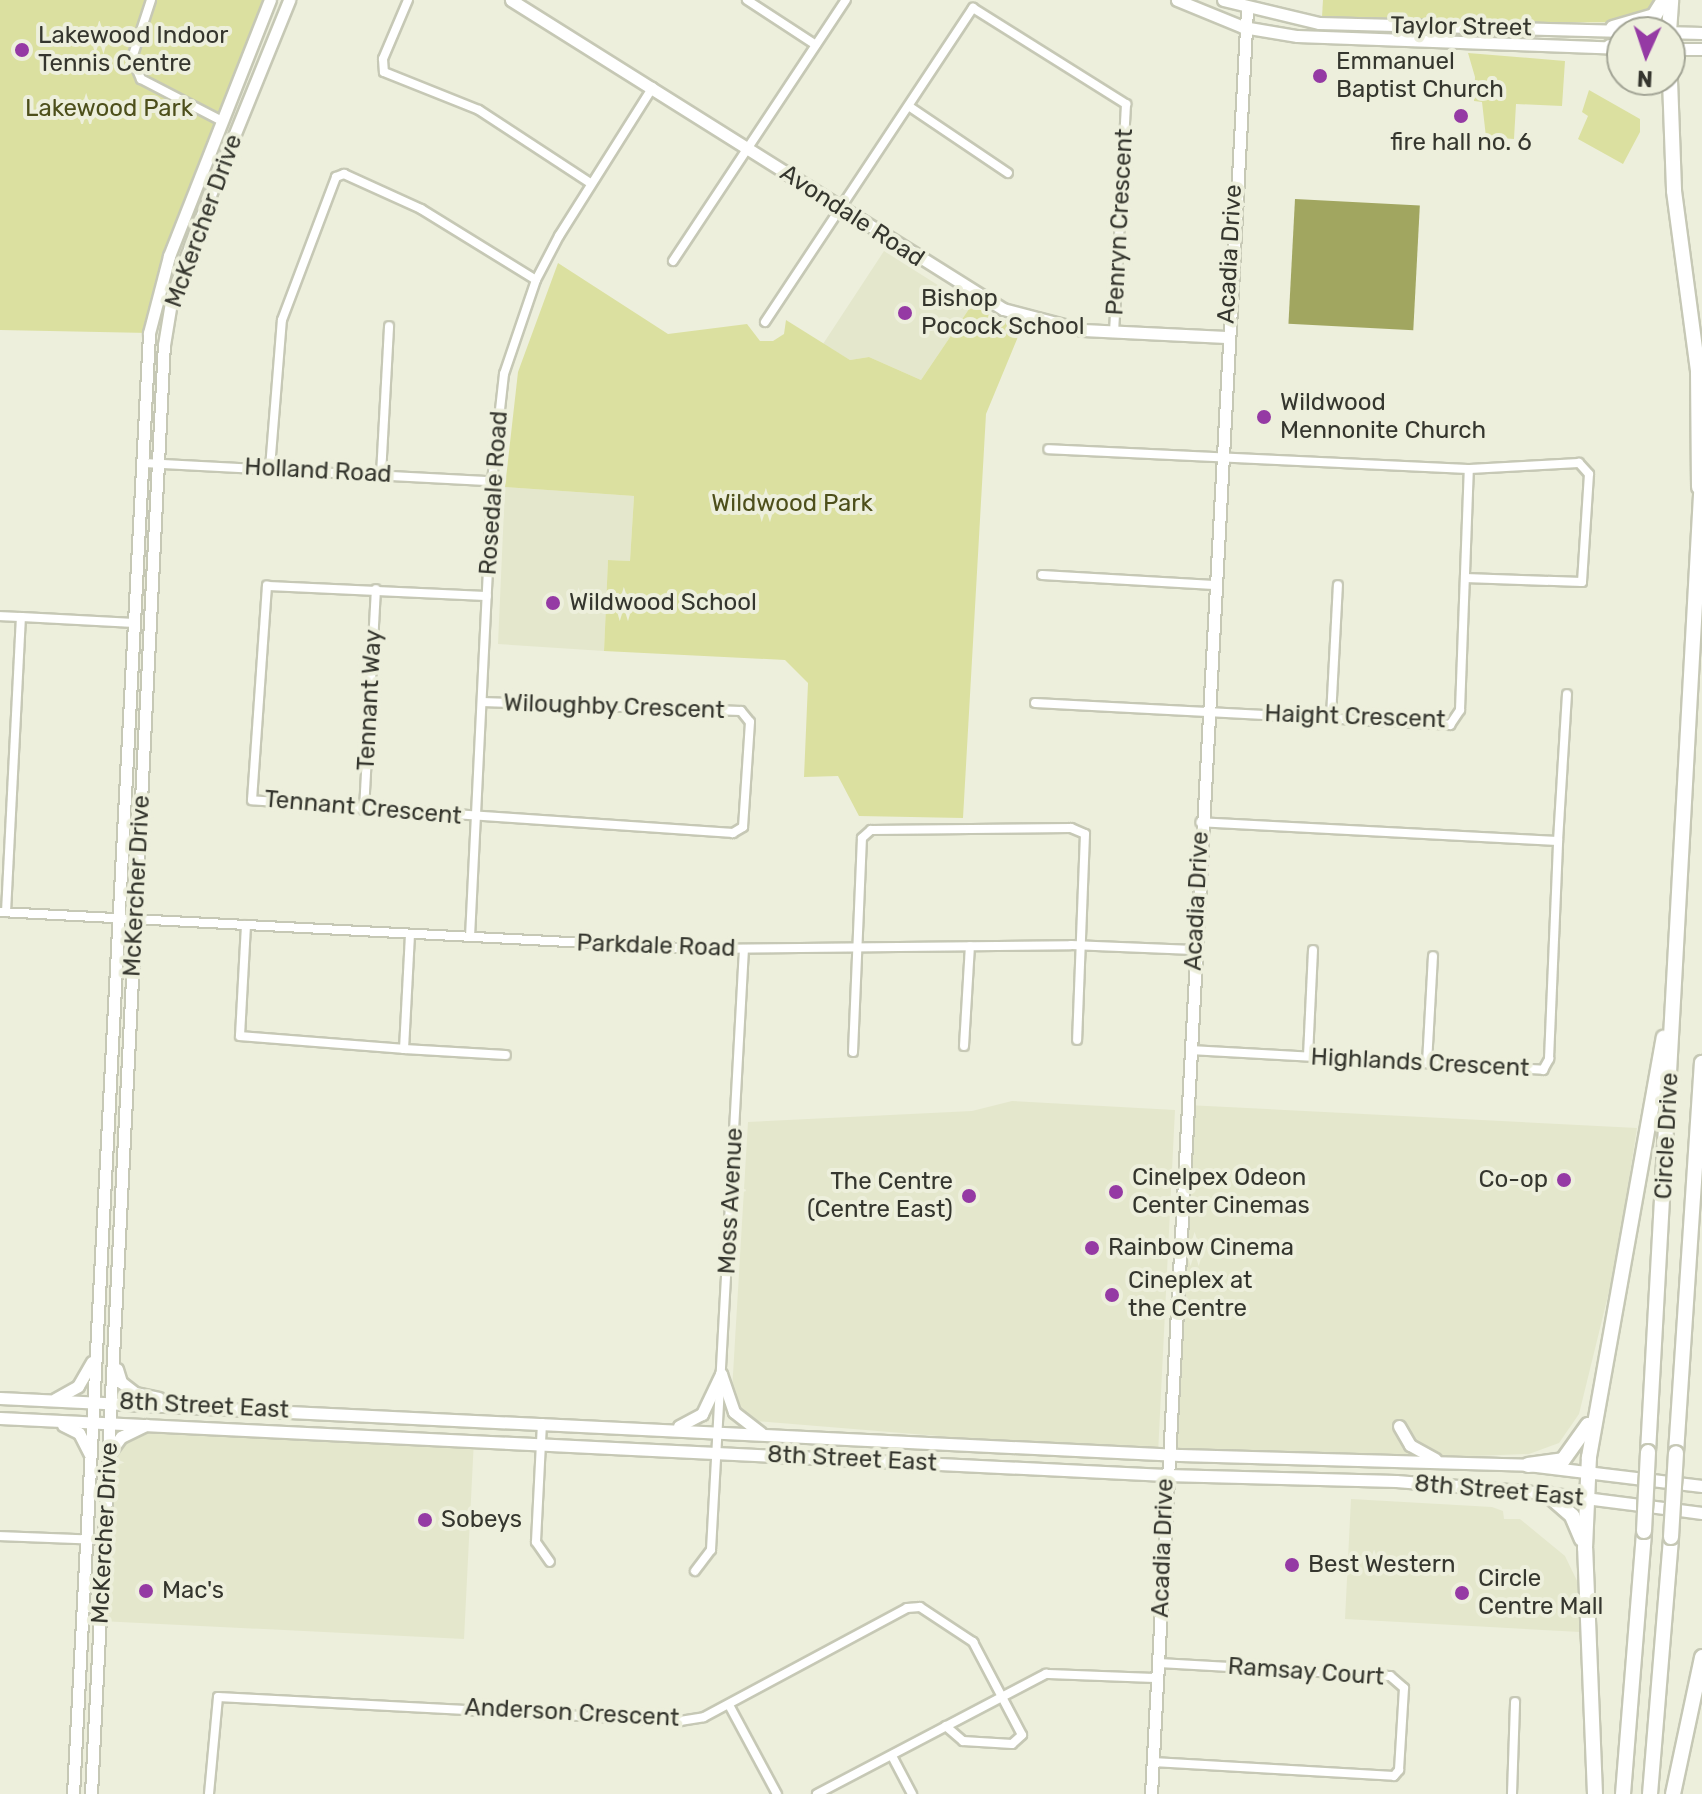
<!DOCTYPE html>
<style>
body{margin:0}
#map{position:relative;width:1702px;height:1794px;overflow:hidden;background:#edefdc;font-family:Rubik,sans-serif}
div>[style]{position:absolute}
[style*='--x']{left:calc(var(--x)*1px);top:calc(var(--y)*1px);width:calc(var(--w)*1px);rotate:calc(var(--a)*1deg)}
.built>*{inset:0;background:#e4e7cc}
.green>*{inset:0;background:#dbe0a0}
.water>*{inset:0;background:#a1a660;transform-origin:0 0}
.roads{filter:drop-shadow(2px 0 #c6c8b5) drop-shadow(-2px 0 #c6c8b5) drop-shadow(0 2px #c6c8b5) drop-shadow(0 -2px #c6c8b5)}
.street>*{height:8px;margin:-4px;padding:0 4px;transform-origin:4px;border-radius:4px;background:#fff}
.secondary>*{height:11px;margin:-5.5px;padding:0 5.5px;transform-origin:5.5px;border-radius:5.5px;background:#fff}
.highway>*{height:14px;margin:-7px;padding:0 7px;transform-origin:7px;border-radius:7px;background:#fff}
.bridges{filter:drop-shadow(2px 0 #c6c8b5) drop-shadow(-2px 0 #c6c8b5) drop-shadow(0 2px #c6c8b5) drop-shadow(0 -2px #c6c8b5)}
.highway-bridge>*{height:14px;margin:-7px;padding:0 7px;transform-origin:7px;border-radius:7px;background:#fff}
.dots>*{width:22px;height:22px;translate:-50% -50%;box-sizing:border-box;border:4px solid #edefdc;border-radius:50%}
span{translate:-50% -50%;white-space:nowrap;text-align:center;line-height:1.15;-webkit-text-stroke:8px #edefdc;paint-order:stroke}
.street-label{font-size:24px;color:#35362e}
.poi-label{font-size:24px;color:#35362e}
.left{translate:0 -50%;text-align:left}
.right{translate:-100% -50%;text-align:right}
.park-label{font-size:24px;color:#4d4f1b}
.north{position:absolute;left:1606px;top:16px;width:80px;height:80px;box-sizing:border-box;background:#edefdc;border:2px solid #a3a596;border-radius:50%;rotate:183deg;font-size:22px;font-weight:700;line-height:32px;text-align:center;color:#35362e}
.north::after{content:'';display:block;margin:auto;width:28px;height:36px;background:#953aa4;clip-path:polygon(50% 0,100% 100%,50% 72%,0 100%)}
</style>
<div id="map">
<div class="built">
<div style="clip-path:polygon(884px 251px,971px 306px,921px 380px,869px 357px,850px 360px,823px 344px)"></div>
<div style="clip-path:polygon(505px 487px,634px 496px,630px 561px,608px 560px,604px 651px,498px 644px)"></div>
<div style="clip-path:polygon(1012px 1101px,1175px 1110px,1158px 1454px,755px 1421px,742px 1414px,732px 1391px,748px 1122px,972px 1111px)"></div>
<div style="clip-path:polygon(1187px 1105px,1637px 1128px,1616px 1263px,1579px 1414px,1559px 1443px,1529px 1454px,1397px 1459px,1167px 1454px)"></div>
<div style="clip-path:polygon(152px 1422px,474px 1439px,464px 1639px,100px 1621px,110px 1453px,121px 1437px)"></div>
<div style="clip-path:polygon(1351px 1499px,1492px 1507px,1503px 1511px,1504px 1519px,1520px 1519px,1565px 1556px,1580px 1587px,1580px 1632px,1345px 1619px)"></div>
</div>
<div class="green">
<div style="clip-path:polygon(0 0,270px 0,169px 256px,149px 333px,0 330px)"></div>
<div style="clip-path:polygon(1323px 0,1653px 0,1650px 8px,1630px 22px,1477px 23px,1322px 17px)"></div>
<div style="clip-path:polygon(1468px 53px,1565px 61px,1562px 106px,1516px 104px,1514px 139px,1486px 137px,1482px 102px,1474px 101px,1475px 77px)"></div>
<div style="clip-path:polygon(1589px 90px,1640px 119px,1640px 132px,1623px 164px,1578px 139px,1588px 116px,1582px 112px)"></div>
<div style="clip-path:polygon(558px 263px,668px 334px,747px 324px,760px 341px,773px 341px,784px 334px,786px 320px,850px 360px,869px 357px,921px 380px,971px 306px,1022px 327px,986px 414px,963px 818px,859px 816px,838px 776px,804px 777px,808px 683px,785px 660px,604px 651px,608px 560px,630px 561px,634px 496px,505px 487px,518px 372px)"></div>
</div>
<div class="water">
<div style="left:1295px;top:199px;width:125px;height:125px;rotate:3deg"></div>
</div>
<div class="roads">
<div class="street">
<div style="--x:151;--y:0;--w:61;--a:108.1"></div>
<div style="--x:132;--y:58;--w:23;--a:67"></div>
<div style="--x:141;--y:79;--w:91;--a:27.4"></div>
<div style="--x:408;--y:0;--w:64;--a:113"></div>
<div style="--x:383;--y:59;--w:13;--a:86"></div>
<div style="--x:384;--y:72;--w:102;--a:21.8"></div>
<div style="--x:479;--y:110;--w:133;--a:33.3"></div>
<div style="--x:747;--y:0;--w:82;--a:33.1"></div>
<div style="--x:910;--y:107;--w:118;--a:34"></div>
<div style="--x:673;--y:261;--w:313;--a:-56.5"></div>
<div style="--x:765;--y:322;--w:377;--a:-56.5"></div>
<div style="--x:973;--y:8;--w:181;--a:32.1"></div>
<div style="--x:1126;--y:104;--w:227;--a:93"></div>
<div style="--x:143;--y:463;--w:349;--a:3"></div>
<div style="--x:270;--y:468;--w:148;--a:-85.4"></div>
<div style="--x:282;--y:320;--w:153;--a:-69.3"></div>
<div style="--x:336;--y:177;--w:9;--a:-21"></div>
<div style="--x:344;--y:174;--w:85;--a:24.4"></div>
<div style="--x:421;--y:209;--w:135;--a:31.7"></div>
<div style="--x:381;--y:475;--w:149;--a:-86.9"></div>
<div style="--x:1042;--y:575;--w:172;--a:3.3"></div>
<div style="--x:1465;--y:578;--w:117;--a:2"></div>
<div style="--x:1582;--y:582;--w:108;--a:-86.3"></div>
<div style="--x:1589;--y:474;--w:15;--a:-132"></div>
<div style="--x:1579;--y:463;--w:110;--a:176.9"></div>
<div style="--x:0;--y:616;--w:21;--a:3"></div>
<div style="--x:482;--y:702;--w:259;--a:2"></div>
<div style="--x:741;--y:711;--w:14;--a:51"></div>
<div style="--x:750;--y:722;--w:105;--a:93.8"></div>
<div style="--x:743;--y:827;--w:12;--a:149"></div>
<div style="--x:733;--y:833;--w:482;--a:-176.1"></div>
<div style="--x:252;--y:800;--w:215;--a:-86"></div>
<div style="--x:267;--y:586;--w:220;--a:2.6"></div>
<div style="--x:1035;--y:703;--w:416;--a:3"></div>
<div style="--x:1450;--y:725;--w:18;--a:-56"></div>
<div style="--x:1460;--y:710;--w:241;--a:-87.9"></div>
<div style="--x:1469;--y:469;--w:421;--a:-177.3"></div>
<div style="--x:1331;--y:717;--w:132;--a:-87"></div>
<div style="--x:364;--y:810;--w:221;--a:-86.9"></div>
<div style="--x:1558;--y:841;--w:147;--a:-86.5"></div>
<div style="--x:0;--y:912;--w:703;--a:3.02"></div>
<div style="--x:702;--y:949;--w:369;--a:-0.6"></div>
<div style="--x:1071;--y:945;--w:123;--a:2.3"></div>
<div style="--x:6;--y:912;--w:295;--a:-87.1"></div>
<div style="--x:21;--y:617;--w:114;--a:3"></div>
<div style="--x:246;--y:925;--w:111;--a:93.1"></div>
<div style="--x:240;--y:1036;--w:165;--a:4.5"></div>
<div style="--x:404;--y:1049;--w:115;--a:-87"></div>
<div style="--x:470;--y:937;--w:457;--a:-87.2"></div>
<div style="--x:492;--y:481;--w:108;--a:-83.6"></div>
<div style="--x:504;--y:374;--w:99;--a:-71.2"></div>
<div style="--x:536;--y:280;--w:50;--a:-62.4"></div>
<div style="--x:559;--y:236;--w:176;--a:-57.8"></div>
<div style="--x:964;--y:1046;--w:100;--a:-86.6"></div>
<div style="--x:404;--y:1049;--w:102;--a:3.4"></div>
<div style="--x:1190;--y:1050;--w:354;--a:3.2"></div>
<div style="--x:1543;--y:1070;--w:13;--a:-61"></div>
<div style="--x:1549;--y:1059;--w:218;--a:-87.6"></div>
<div style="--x:1558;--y:841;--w:358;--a:-177"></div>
<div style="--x:853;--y:1052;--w:214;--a:-87.6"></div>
<div style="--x:862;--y:838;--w:12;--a:-42"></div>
<div style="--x:871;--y:830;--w:200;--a:-0.6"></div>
<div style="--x:1071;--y:828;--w:15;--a:23"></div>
<div style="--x:1085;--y:834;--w:206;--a:92.2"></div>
<div style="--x:1308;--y:1056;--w:106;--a:-87.3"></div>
<div style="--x:1427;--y:1063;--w:107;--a:-86.8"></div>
<div style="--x:542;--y:1423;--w:119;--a:92.9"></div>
<div style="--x:536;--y:1542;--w:24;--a:55"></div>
<div style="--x:0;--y:1536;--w:104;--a:2.2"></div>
<div style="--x:695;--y:1571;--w:26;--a:-53"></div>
<div style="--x:711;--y:1550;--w:602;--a:-86.86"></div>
<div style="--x:729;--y:1705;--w:101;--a:61.7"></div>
<div style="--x:892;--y:1756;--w:43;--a:62.2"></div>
<div style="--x:1153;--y:1762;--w:241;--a:3.3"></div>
<div style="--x:1394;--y:1776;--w:8;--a:-50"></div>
<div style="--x:1399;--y:1770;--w:82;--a:-86.5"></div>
<div style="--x:1404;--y:1688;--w:18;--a:-139"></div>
<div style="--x:1390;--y:1676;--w:232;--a:-176.8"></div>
<div style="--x:209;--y:1794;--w:97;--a:-84.7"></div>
<div style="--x:218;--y:1697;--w:463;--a:3"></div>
<div style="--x:680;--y:1721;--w:24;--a:-9"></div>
<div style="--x:704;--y:1717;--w:230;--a:-28.2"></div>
<div style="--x:907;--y:1608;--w:13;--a:-4"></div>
<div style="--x:920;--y:1607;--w:64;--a:33.4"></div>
<div style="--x:973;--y:1642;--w:105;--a:62.2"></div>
<div style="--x:1022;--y:1735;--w:13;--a:138"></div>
<div style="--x:1012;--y:1744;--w:49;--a:-176.5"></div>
<div style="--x:963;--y:1741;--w:23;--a:-139"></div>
<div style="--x:817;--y:1794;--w:259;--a:-27.7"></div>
<div style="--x:1046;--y:1674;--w:111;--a:2.1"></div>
<div style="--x:1512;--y:1794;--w:92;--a:-88.1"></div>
</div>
<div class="secondary">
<div style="--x:511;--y:0;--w:581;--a:32.13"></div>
<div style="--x:1003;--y:309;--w:83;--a:14.7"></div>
<div style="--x:1083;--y:330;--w:143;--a:2.8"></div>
<div style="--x:1177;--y:0;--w:71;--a:22.2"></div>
<div style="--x:1243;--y:27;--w:55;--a:9.5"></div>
<div style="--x:1297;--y:36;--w:320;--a:2.1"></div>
<div style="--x:1223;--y:0;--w:99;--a:13.5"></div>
<div style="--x:1319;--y:23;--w:383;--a:1.5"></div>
<div style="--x:1670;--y:49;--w:32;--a:0"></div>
<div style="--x:117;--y:1369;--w:14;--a:73"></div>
<div style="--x:121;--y:1382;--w:18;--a:38"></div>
<div style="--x:135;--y:1393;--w:24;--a:12"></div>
<div style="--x:721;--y:1374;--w:40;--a:71.1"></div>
<div style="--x:734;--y:1412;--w:34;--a:38"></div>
<div style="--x:0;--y:1398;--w:1181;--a:2.77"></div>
<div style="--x:1180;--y:1455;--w:348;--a:1.6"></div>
<div style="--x:1528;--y:1465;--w:175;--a:6.9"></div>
<div style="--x:55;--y:1399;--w:26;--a:-29"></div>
<div style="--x:78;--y:1386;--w:28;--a:-60"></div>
<div style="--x:0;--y:1418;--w:1167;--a:2.8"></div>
<div style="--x:1166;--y:1475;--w:230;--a:1.5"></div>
<div style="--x:1396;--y:1481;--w:150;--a:4.6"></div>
<div style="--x:1546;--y:1493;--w:157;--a:7.3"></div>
<div style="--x:63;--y:1425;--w:18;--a:27"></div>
<div style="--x:79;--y:1433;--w:25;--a:63"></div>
<div style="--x:679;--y:1426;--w:26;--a:-28"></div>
<div style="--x:702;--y:1414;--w:44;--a:-64.6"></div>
<div style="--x:1399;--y:1426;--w:22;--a:60"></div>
<div style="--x:1410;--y:1445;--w:29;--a:29"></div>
<div style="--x:110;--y:1452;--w:19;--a:-54"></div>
<div style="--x:121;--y:1437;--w:28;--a:-26"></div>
<div style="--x:73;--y:1794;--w:1463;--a:-87.02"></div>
<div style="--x:149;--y:333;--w:80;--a:-75.4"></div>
<div style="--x:169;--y:256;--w:275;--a:-68.5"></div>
<div style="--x:91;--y:1794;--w:1451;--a:-87.12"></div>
<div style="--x:164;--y:345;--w:50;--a:-80.7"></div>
<div style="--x:172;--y:296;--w:73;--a:-70.1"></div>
<div style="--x:197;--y:227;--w:245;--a:-67.9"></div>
<div style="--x:1151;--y:1794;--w:1788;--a:-86.92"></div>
</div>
<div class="highway">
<div style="--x:1613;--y:28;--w:43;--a:-16.3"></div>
<div style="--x:1654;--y:16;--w:19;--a:-58"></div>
<div style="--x:1669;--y:32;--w:32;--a:-86"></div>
<div style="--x:1610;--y:47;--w:13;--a:23"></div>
<div style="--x:1670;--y:80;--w:111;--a:87.9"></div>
<div style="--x:1674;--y:191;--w:183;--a:82.4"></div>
<div style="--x:1698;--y:372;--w:115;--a:89.5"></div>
<div style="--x:1648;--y:1452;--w:976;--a:-86.83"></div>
<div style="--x:1676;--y:1453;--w:391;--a:-86.2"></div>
<div style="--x:1528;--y:1465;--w:35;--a:-8"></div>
<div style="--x:1563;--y:1460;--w:43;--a:-54.5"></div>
<div style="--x:1546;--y:1493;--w:35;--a:41"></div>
<div style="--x:1572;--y:1516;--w:25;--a:67"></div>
<div style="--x:1595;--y:1794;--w:246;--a:-92.3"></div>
<div style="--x:1585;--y:1548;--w:91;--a:-87.5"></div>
<div style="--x:1589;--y:1457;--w:426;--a:-79.9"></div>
<div style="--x:1623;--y:1794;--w:264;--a:-85.4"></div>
<div style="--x:1650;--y:1794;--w:258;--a:-85.3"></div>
<div style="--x:1673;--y:1794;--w:140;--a:-78"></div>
</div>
</div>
<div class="bridges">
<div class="highway-bridge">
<div style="--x:1644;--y:1531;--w:79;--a:-87.1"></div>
<div style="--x:1671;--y:1537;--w:84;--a:-86.6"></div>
</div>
</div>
<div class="dots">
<div style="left:22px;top:50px;background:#953aa4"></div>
<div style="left:1320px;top:76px;background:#953aa4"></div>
<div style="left:1461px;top:116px;background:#953aa4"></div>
<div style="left:905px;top:313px;background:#953aa4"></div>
<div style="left:1264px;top:417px;background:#953aa4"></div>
<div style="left:553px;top:603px;background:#953aa4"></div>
<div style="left:1564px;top:1180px;background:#953aa4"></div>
<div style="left:1116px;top:1192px;background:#953aa4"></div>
<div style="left:969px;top:1196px;background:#953aa4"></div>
<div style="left:1092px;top:1248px;background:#953aa4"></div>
<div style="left:1112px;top:1295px;background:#953aa4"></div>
<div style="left:425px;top:1520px;background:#953aa4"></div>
<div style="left:1292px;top:1565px;background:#953aa4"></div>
<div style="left:146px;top:1591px;background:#953aa4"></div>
<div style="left:1462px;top:1593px;background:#953aa4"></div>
</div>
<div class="street-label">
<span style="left:1461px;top:27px;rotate:1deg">Taylor Street</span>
<span style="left:852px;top:216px;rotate:33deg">Avondale Road</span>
<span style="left:204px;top:221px;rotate:-70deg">McKercher Drive</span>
<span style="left:1120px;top:222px;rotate:-87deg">Penryn Crescent</span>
<span style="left:1230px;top:254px;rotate:-87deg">Acadia Drive</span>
<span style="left:318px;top:471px;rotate:3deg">Holland Road</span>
<span style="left:494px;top:493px;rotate:-86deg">Rosedale Road</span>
<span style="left:370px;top:700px;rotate:-87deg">Tennant Way</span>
<span style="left:614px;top:707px;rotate:2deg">Wiloughby Crescent</span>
<span style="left:1355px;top:717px;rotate:2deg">Haight Crescent</span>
<span style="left:363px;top:808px;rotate:5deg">Tennant Crescent</span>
<span style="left:137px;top:886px;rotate:-87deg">McKercher Drive</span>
<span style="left:1197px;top:901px;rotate:-87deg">Acadia Drive</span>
<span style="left:656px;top:946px;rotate:2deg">Parkdale Road</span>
<span style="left:1420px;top:1063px;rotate:3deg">Highlands Crescent</span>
<span style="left:1667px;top:1136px;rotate:-87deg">Circle Drive</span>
<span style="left:731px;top:1201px;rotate:-87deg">Moss Avenue</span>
<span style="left:204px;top:1406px;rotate:3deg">8th Street East</span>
<span style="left:852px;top:1459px;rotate:3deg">8th Street East</span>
<span style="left:1499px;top:1491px;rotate:5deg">8th Street East</span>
<span style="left:105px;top:1533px;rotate:-87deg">McKercher Drive</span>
<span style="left:1163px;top:1548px;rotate:-88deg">Acadia Drive</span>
<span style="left:1306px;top:1672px;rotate:4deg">Ramsay Court</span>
<span style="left:572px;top:1713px;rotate:3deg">Anderson Crescent</span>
</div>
<div class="poi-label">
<span class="left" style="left:38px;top:50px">Lakewood Indoor<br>Tennis Centre</span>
<span class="left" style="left:1336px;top:76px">Emmanuel<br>Baptist Church</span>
<span style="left:1461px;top:143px">fire hall no. 6</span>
<span class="left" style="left:921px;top:313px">Bishop<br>Pocock School</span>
<span class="left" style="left:1280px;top:417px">Wildwood<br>Mennonite Church</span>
<span class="left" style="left:569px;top:603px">Wildwood School</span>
<span class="left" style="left:1132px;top:1192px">Cinelpex Odeon<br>Center Cinemas</span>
<span class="right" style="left:1548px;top:1180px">Co-op</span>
<span class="right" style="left:953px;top:1196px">The Centre<br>(Centre East)</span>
<span class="left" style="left:1108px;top:1248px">Rainbow Cinema</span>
<span class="left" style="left:1128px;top:1295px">Cineplex at<br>the Centre</span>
<span class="left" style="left:441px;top:1520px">Sobeys</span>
<span class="left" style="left:1308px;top:1565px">Best Western</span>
<span class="left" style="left:1478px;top:1593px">Circle<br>Centre Mall</span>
<span class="left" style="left:162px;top:1591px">Mac's</span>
</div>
<div class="park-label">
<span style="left:109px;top:109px">Lakewood Park</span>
<span style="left:792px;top:504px">Wildwood Park</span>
</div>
<div class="north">N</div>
</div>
